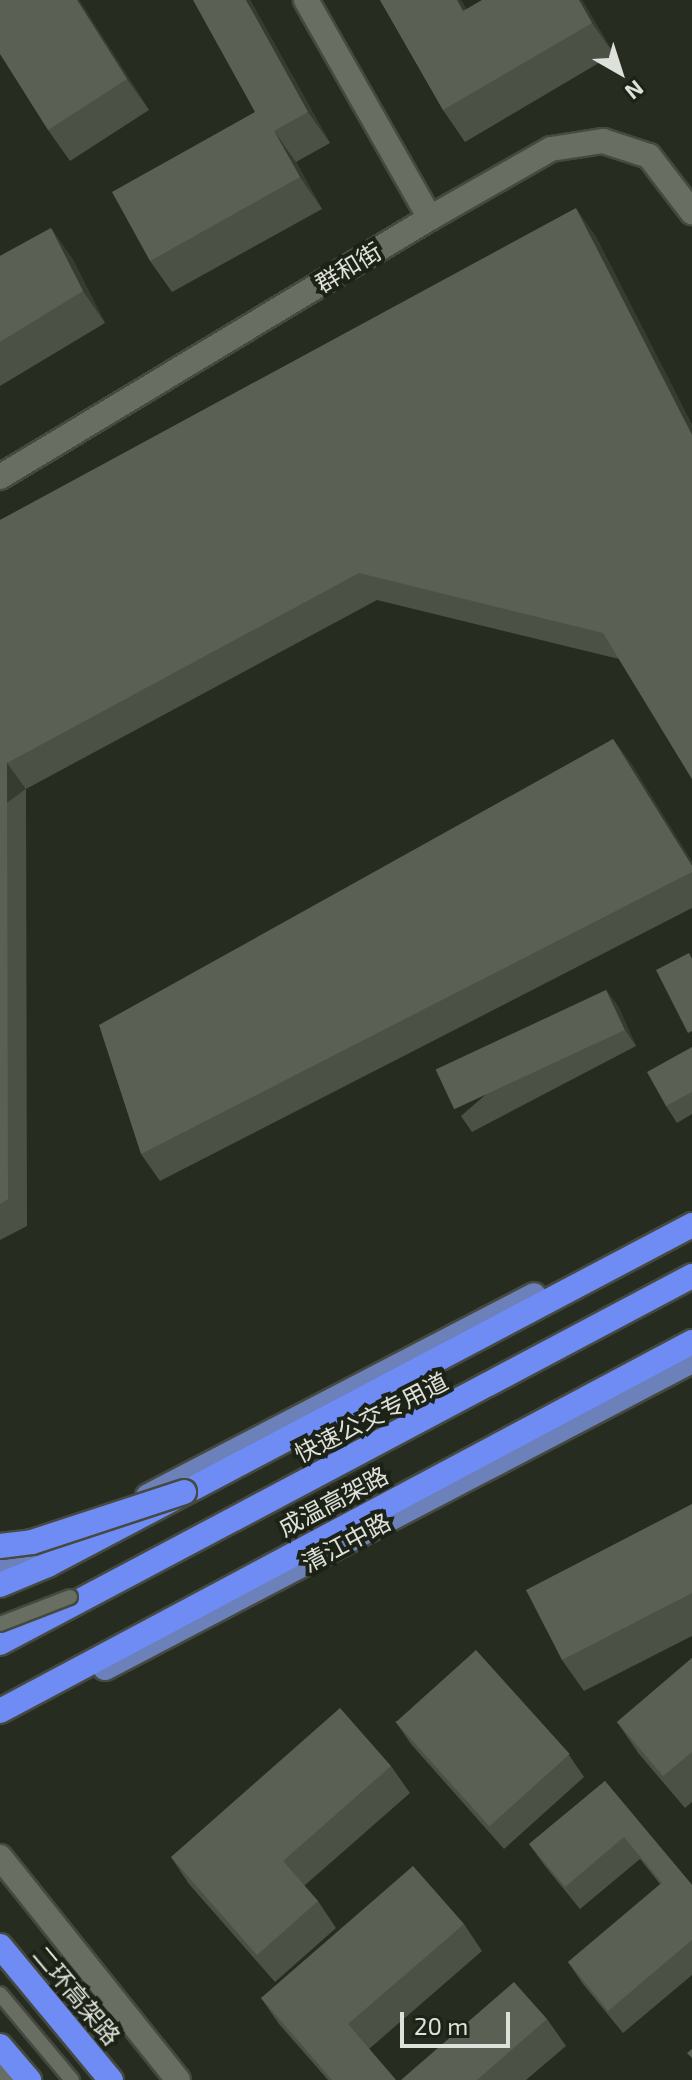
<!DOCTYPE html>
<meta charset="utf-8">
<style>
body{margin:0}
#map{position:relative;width:692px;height:2080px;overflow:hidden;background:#262c20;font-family:"Exo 2","Noto Sans SC",sans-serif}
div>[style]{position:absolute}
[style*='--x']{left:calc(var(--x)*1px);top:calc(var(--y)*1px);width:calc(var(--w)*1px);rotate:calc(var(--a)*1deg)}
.roads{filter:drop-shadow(2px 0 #454940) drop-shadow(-2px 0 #454940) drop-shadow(0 2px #454940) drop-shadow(0 -2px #454940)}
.lane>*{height:14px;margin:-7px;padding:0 7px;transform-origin:7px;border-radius:7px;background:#686e61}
.street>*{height:24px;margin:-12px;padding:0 12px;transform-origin:12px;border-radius:12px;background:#686e61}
.secondary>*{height:24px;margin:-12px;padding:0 12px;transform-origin:12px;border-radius:12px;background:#686e61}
.primary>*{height:24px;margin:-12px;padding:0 12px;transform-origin:12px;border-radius:12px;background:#6c80b9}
.highway>*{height:24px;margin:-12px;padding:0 12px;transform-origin:12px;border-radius:12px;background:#6e8cf4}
.bridges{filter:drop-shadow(2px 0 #454940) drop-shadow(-2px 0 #454940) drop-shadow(0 2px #454940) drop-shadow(0 -2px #454940)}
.lane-bridge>*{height:14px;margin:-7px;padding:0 7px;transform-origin:7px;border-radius:7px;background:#686e61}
.highway-bridge>*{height:24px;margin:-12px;padding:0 12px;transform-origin:12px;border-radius:12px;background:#6e8cf4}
.wall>*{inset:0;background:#4b5145}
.shaded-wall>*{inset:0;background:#363c30;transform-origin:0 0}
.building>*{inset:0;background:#5b6055;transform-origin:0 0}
span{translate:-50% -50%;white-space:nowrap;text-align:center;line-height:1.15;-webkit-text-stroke:8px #1d2217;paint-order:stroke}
.street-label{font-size:24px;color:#dee1da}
.north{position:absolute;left:580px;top:32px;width:80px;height:80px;-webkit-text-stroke:6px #1d2217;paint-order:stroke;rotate:141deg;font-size:22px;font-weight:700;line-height:32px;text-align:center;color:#dee1da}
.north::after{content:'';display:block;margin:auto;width:28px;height:36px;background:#dee1da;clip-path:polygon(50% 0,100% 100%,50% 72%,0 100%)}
.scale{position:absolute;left:400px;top:2012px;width:110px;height:36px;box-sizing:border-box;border:4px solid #dee1da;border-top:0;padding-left:10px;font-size:24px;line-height:28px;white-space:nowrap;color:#dee1da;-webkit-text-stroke:6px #1d2217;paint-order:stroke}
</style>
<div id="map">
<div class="roads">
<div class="lane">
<div style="--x:0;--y:1994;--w:112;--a:50.1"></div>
</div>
<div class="street">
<div style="--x:306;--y:0;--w:251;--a:60.4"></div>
<div style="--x:0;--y:477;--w:502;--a:-31.06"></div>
<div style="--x:430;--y:218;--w:139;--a:-29.7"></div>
<div style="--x:551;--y:149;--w:53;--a:-8.7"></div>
<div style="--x:603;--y:141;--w:48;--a:18.1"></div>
<div style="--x:649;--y:156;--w:71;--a:52.5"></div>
</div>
<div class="secondary">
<div style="--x:0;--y:1857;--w:285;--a:51.4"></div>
<div style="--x:0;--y:2070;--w:13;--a:51"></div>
</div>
<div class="primary">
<div style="--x:148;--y:1496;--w:435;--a:-27.5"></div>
<div style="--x:0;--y:1574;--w:82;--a:-27.5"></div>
<div style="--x:105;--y:1668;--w:662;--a:-27.61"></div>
</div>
<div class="highway">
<div style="--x:0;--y:1585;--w:52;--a:-22.6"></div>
<div style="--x:48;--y:1565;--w:728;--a:-27.83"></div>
<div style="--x:0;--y:1643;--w:783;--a:-27.94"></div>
<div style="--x:0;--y:1711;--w:784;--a:-28.07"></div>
<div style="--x:0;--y:1946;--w:174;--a:50.4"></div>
<div style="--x:0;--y:2046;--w:45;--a:49.5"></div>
</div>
</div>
<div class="bridges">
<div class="lane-bridge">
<div style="--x:0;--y:1624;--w:75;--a:-21.1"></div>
</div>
<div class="highway-bridge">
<div style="--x:0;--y:1546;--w:32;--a:-7"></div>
<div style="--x:32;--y:1542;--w:160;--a:-18.2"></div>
</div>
</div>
<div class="wall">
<div style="clip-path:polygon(0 0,79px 0,149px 110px,70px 161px,48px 130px)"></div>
<div style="clip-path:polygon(250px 0,330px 143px,296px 162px,322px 209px,172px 292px,150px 261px,255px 112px)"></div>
<div style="clip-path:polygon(380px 0,461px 0,466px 9px,582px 0,614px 54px,465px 142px,443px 110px)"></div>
<div style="clip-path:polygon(51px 228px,73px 260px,105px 323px,0 386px,0 256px)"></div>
<div style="clip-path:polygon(595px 235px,692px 425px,692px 779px,619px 659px,377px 600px,26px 789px,27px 1226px,0 1240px,0 520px)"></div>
<div style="clip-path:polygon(613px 739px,632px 765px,692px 862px,692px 908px,160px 1181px,141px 1154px)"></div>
<div style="clip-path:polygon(606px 990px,618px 1006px,636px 1046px,472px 1132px,461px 1116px)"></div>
<div style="clip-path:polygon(692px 1047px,692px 1114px,677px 1123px,666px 1106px)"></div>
<div style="clip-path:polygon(692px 1504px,692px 1636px,584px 1691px,562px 1660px)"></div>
<div style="clip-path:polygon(692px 1658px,692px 1802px,685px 1808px,639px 1754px,617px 1722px)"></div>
<div style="clip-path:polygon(395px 1721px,569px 1755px,584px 1777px,504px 1849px,411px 1744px)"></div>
<div style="clip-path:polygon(391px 1766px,410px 1793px,304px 1886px,318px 1901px,336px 1928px,275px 1982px,189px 1884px,171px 1857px)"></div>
<div style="clip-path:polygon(605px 1781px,692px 1885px,692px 1975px,623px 2033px,583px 1984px,568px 1962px,660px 1884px,640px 1859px,580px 1909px,545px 1866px,529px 1844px)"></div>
<div style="clip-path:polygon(464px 1924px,482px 1951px,369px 2049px,396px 2080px,328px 2080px,279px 2024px,261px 1998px)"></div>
<div style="clip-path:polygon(547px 2019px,566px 2046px,526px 2080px,401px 2080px)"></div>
</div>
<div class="shaded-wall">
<div style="clip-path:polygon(77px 0,79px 0,149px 110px,127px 79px)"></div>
<div style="clip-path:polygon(246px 0,250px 0,330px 143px,308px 112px)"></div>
<div style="clip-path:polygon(457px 0,461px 0,485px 42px,463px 11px)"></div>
<div style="clip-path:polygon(579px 0,582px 0,614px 54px,592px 23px)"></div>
<div style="clip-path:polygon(274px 131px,296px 162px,322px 209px,300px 177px)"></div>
<div style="clip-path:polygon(576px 208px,595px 235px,692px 425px,692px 435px)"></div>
<div style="clip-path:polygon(51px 228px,73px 260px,105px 323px,83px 291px)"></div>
<div style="clip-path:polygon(613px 739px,632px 765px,692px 862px,692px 866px)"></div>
<div style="left:7px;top:763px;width:32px;height:436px;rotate:54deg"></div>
<div style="clip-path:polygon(606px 990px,618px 1006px,636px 1046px,625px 1030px)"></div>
</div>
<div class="building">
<div style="clip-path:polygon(0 0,77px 0,127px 79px,48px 130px,0 54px)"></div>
<div style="clip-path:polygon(193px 0,246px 0,308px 112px,274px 131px,300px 177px,150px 261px,112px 192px,255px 112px)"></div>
<div style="clip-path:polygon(380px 0,457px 0,463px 11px,482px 0,579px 0,592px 23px,443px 110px)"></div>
<div style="clip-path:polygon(576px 208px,692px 435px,692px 779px,603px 633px,359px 573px,7px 763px,8px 1199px,0 1204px,0 520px)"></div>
<div style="clip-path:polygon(51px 228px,83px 291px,0 342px,0 256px)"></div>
<div style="clip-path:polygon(613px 739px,692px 866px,692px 872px,141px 1154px,99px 1025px)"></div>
<div style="clip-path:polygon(689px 953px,692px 959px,692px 1031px,688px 1033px,656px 970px)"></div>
<div style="left:606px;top:990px;width:44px;height:188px;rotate:65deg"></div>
<div style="clip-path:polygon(692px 1047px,692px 1092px,666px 1106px,647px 1072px)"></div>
<div style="clip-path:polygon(692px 1504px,692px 1593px,562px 1660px,526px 1590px)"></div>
<div style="left:476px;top:1650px;width:140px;height:108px;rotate:48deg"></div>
<div style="clip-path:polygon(692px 1658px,692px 1752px,663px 1776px,617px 1722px)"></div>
<div style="clip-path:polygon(340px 1708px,391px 1766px,283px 1861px,318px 1901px,257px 1955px,171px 1857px)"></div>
<div style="clip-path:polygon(605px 1781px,692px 1885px,692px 1940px,608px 2011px,568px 1962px,662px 1883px,624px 1837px,565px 1887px,529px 1844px)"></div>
<div style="clip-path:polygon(413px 1866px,464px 1924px,348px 2024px,396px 2080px,332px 2080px,261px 1998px)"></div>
<div style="clip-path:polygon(514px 1982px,547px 2019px,477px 2080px,401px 2080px)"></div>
<div style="clip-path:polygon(692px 2049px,692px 2058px,687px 2053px)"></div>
</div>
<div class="street-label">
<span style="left:348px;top:267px;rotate:-31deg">群和街</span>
<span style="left:371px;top:1417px;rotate:-27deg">快速公交专用道</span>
<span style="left:333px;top:1501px;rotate:-28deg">成温高架路</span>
<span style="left:346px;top:1542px;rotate:-28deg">清江中路</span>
<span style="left:77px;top:1995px;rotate:50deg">二环高架路</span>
</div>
<div class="north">N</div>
<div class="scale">20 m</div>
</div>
